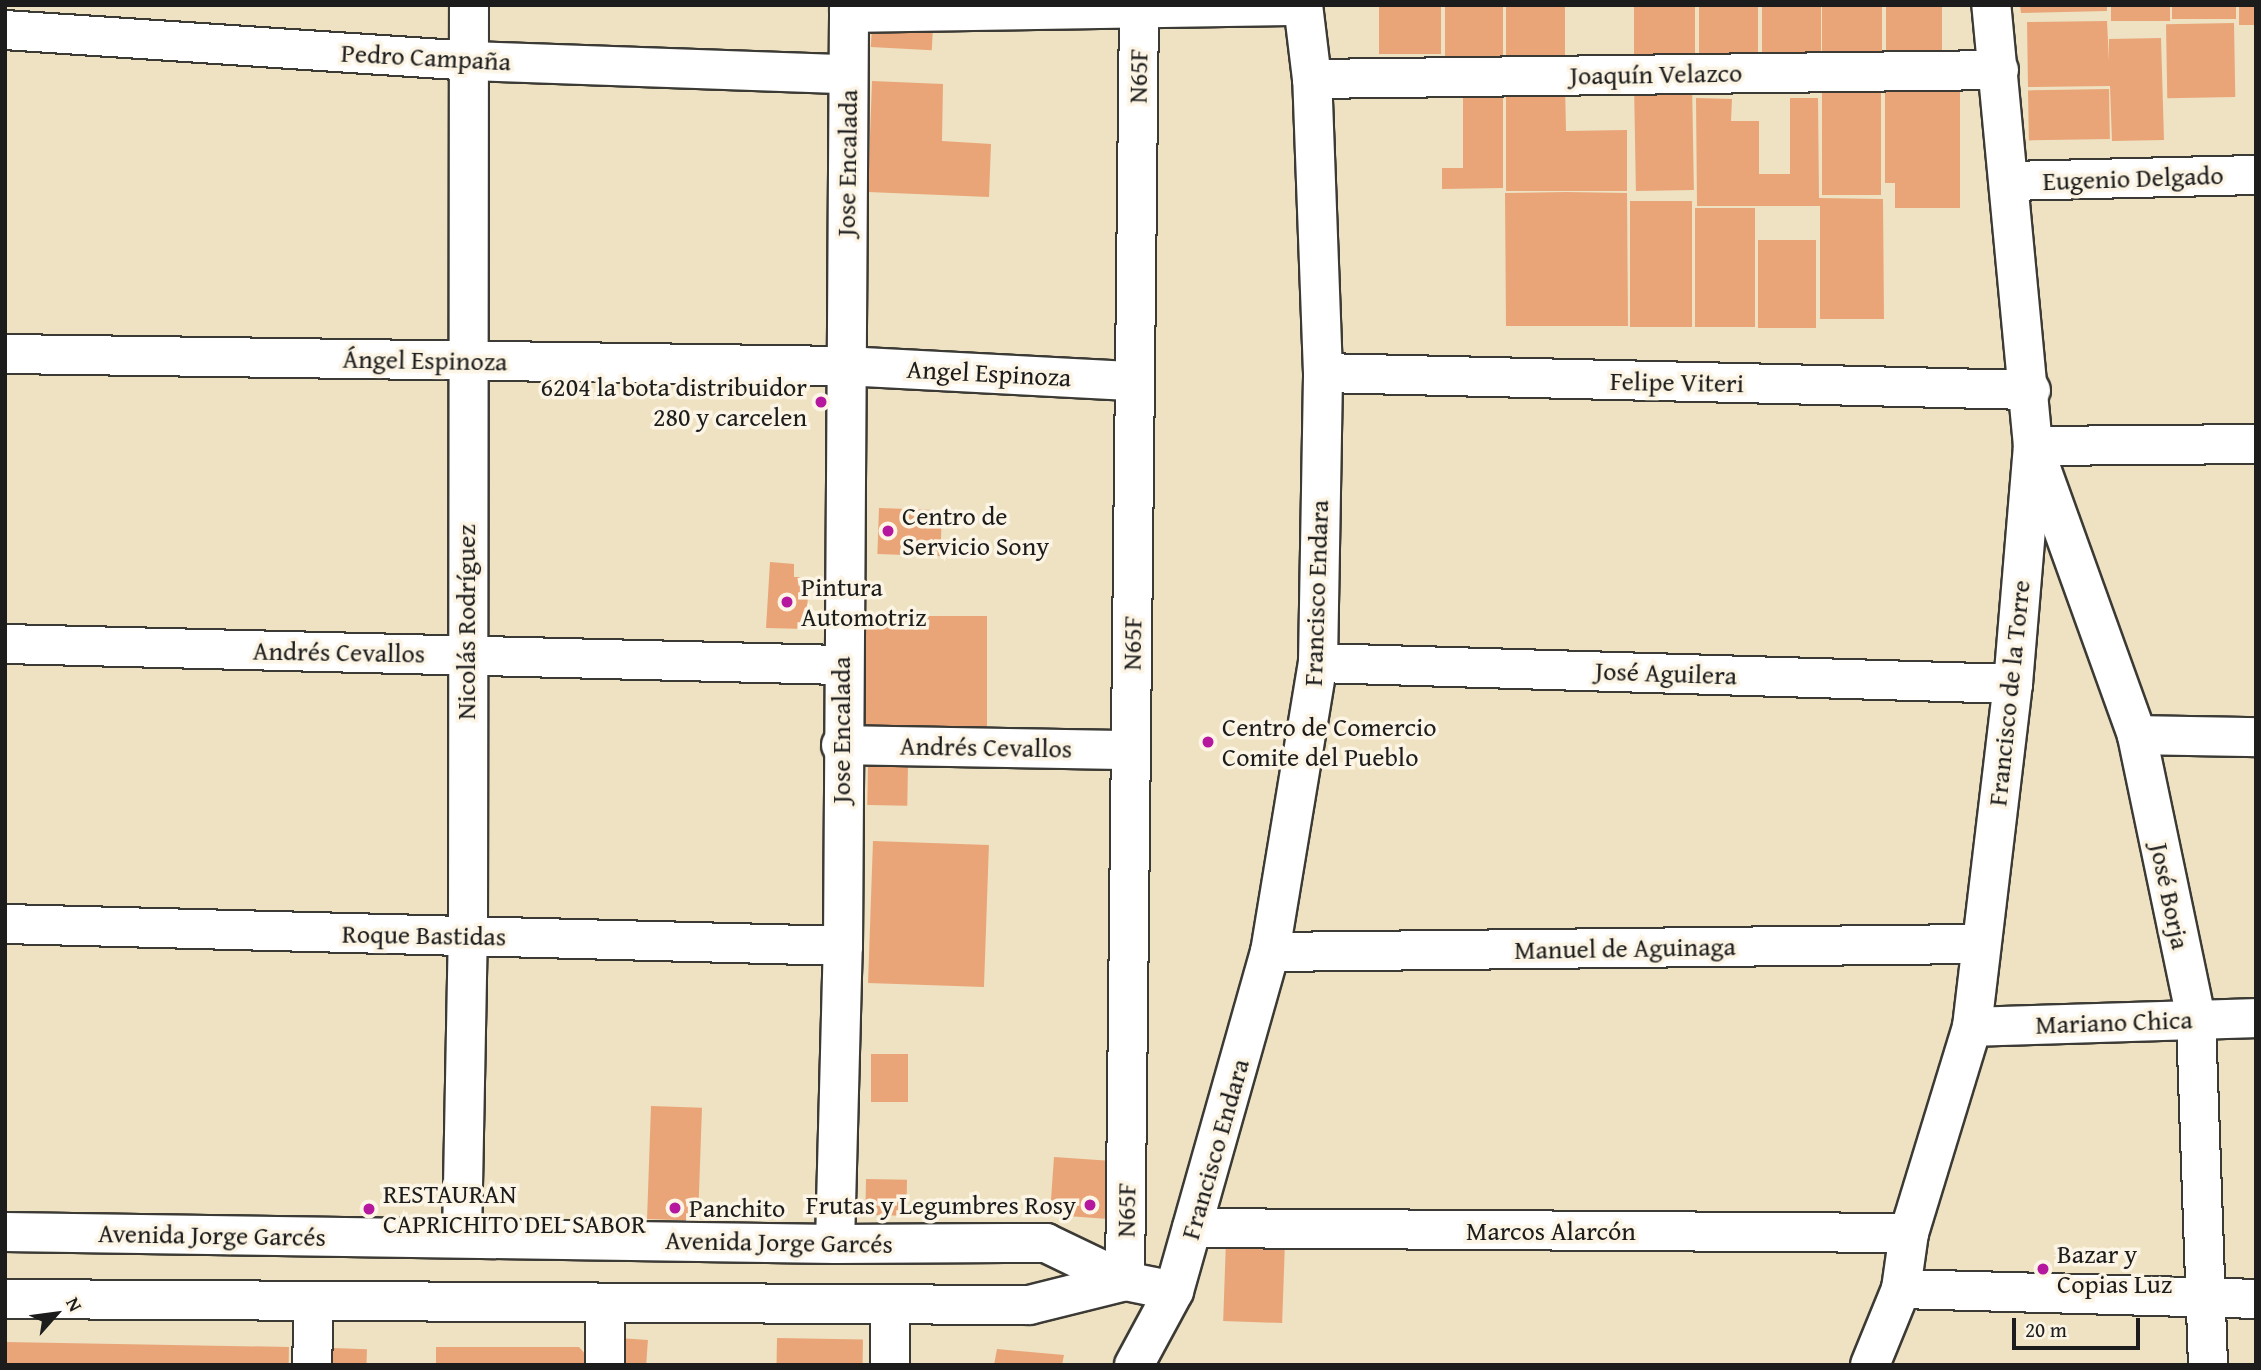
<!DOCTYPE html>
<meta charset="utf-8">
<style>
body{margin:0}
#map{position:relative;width:2261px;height:1370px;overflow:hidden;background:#eee2c2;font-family:"Gentium Book Plus",serif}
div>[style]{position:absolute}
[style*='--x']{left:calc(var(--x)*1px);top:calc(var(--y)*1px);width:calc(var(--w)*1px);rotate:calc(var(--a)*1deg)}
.building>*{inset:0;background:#e9a578;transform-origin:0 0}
.roads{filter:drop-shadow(2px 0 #3c3a35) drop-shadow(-2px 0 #3c3a35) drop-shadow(0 2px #3c3a35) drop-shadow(0 -2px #3c3a35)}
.minor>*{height:38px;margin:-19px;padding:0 19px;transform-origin:19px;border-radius:19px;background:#fff}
.tertiary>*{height:38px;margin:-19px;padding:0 19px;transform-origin:19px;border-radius:19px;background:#fff}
.dots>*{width:19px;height:19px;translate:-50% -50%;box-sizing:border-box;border:4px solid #fcf5e5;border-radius:50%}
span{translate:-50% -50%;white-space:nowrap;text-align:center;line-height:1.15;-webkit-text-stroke:7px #fcf5e5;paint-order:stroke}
.street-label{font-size:26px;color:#1c1c1c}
.poi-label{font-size:26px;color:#1c1c1c}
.right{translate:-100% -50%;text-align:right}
.left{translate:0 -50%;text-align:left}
.frame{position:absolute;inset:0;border:7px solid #1c1c1c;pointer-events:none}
.north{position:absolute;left:21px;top:1279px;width:70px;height:70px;-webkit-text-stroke:5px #fcf5e5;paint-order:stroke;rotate:62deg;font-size:19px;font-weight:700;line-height:28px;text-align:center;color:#1c1c1c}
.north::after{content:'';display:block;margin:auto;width:24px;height:32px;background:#1c1c1c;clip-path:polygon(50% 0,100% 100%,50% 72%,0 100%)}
.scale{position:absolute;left:2012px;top:1318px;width:128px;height:32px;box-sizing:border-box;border:4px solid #1c1c1c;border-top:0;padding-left:9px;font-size:21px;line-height:24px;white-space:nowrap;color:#1c1c1c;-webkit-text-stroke:5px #fcf5e5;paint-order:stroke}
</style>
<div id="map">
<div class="building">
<div style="left:1379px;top:5px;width:62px;height:49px"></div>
<div style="left:1445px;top:5px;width:58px;height:59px"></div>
<div style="left:1506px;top:5px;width:59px;height:55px"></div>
<div style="left:1634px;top:5px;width:61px;height:56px"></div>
<div style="left:1699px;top:5px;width:59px;height:54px"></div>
<div style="left:1762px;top:5px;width:59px;height:55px"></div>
<div style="left:1822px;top:5px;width:60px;height:54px"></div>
<div style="left:1886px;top:5px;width:56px;height:50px"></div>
<div style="clip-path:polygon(2020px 5px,2107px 5px,2107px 11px,2021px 13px)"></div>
<div style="left:2111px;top:5px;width:59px;height:16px"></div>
<div style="left:2172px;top:5px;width:64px;height:14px"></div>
<div style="left:2239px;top:5px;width:17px;height:20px"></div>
<div style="clip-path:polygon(2107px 21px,2109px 61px,2109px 39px,2161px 38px,2164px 140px,2112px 141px,2110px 86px,2028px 87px,2027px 22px)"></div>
<div style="left:2234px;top:23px;width:74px;height:68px;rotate:89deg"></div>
<div style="left:872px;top:25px;width:61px;height:22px;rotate:3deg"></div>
<div style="left:1822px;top:80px;width:59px;height:115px"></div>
<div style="clip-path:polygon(872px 81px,943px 84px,942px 141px,991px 144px,989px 197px,868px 192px)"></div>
<div style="left:1692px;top:81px;width:109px;height:58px;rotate:89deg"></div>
<div style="clip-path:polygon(1506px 85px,1565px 85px,1566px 131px,1627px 130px,1627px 191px,1506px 191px)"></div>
<div style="clip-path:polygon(1503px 89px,1503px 188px,1442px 189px,1442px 168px,1463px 168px,1463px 90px)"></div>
<div style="clip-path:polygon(1885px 89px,1960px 89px,1960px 208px,1895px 208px,1895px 183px,1885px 183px)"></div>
<div style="left:2109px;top:89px;width:50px;height:81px;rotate:89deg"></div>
<div style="clip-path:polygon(1696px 98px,1732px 99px,1731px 121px,1759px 121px,1759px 174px,1790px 174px,1790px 98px,1818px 98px,1819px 198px,1883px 199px,1884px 319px,1820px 319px,1820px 206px,1697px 206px)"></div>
<div style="clip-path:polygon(1566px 192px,1627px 193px,1628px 326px,1506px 326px,1505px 193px)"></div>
<div style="left:1630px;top:201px;width:62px;height:126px"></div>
<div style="left:1695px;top:208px;width:60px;height:119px"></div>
<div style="left:1758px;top:240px;width:58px;height:88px"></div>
<div style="left:879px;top:508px;width:63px;height:46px;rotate:2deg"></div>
<div style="clip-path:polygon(770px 562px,794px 564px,794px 577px,809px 577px,806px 629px,766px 628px)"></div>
<div style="left:864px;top:616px;width:123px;height:118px"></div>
<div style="left:868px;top:764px;width:40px;height:41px;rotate:1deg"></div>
<div style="left:873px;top:841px;width:116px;height:142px;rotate:2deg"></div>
<div style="left:871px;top:1054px;width:37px;height:48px"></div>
<div style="left:651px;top:1106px;width:51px;height:113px;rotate:2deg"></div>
<div style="left:1054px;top:1157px;width:55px;height:58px;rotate:4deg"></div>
<div style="left:866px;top:1179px;width:41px;height:36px;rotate:1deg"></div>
<div style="left:1226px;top:1240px;width:59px;height:81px;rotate:2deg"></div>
<div style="left:619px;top:1338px;width:29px;height:27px;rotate:4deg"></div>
<div style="left:777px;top:1338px;width:86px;height:27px;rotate:1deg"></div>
<div style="left:5px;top:1342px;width:284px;height:23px;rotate:1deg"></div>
<div style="clip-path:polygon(436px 1347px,579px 1347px,587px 1356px,587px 1365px,436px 1365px)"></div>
<div style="left:333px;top:1348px;width:34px;height:17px;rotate:2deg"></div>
<div style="clip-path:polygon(997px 1349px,1064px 1355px,1062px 1365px,994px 1365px)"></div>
</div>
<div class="roads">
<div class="minor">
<div style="--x:849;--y:13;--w:454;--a:-0.9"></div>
<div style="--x:5;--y:30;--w:464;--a:3.8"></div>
<div style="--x:468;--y:61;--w:380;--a:2"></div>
<div style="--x:1312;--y:79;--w:687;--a:-0.75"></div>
<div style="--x:2010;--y:181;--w:246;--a:-1.4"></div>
<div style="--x:5;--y:354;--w:839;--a:0.82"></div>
<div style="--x:844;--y:366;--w:291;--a:3"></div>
<div style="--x:1323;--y:373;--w:708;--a:1.38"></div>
<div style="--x:5;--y:644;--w:836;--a:1.44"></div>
<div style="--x:1318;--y:663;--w:695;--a:1.73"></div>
<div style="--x:2137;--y:735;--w:119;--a:1"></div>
<div style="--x:841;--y:745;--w:290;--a:1"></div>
<div style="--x:5;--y:924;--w:838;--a:1.5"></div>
<div style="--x:1270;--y:952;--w:710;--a:-0.65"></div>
<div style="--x:1972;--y:1027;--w:284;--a:-1.8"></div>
<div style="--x:1192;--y:1228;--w:717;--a:0.4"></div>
<div style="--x:462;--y:1238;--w:302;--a:-88.9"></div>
<div style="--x:468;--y:936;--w:931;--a:-89.94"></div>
<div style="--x:835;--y:1244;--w:298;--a:-88.5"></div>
<div style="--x:843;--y:946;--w:941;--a:-89.63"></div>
<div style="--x:1901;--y:1289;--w:355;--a:1.6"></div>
<div style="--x:312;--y:1365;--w:63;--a:-88.2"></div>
<div style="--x:605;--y:1365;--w:62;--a:-90"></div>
<div style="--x:890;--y:1365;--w:59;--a:-90"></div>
<div style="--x:1134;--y:1365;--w:84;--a:-61.6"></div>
<div style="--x:2208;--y:1365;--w:347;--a:-92"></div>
<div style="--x:2196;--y:1018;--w:289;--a:-101.8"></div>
<div style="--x:2137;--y:735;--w:307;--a:-109.8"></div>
<div style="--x:2033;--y:446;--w:223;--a:-0.5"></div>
</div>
<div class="tertiary">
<div style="--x:5;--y:1232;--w:830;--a:0.83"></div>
<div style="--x:835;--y:1244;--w:211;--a:-0.3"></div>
<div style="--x:1046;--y:1243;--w:88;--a:25.7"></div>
<div style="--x:1125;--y:1281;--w:50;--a:11.5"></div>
<div style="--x:1174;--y:1291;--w:352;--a:-74.2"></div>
<div style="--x:1270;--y:952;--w:293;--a:-80.6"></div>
<div style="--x:1318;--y:663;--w:290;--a:-89"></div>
<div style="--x:1323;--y:373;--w:294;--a:-92.1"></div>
<div style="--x:1312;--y:79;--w:75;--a:-96.9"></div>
<div style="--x:1125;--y:1281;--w:1276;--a:-89.37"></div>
<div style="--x:5;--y:1299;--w:1024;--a:0.34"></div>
<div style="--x:1029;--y:1305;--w:99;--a:-14"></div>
<div style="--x:1870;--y:1365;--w:82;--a:-67.8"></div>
<div style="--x:1901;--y:1289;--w:57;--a:-81.9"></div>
<div style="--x:1909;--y:1233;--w:215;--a:-73"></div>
<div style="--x:1972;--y:1027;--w:345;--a:-83.2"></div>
<div style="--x:2013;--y:684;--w:239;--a:-85.2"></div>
<div style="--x:2033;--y:446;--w:443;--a:-95.4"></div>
</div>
</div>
<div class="dots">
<div style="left:821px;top:402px;background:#b5179e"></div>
<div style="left:888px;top:531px;background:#b5179e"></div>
<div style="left:787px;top:602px;background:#b5179e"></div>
<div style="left:1208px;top:742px;background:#b5179e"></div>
<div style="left:1090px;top:1205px;background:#b5179e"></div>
<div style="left:675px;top:1208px;background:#b5179e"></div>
<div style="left:369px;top:1209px;background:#b5179e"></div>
<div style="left:2043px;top:1269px;background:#b5179e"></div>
</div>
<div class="street-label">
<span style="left:426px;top:57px;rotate:3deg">Pedro Campaña</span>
<span style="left:1656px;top:74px;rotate:-1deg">Joaquín Velazco</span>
<span style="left:1138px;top:76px;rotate:-89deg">N65F</span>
<span style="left:847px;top:163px;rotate:-89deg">Jose Encalada</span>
<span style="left:2133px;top:178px;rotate:-2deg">Eugenio Delgado</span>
<span style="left:425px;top:360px;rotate:1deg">Ángel Espinoza</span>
<span style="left:989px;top:373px;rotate:3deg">Angel Espinoza</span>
<span style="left:1677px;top:382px;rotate:1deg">Felipe Viteri</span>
<span style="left:1316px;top:593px;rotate:-88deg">Francisco Endara</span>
<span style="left:466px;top:622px;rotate:-90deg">Nicolás Rodríguez</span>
<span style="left:1132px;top:643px;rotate:-89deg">N65F</span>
<span style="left:339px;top:652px;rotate:1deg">Andrés Cevallos</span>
<span style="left:1666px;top:673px;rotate:2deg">José Aguilera</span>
<span style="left:2009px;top:693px;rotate:-84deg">Francisco de la Torre</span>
<span style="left:841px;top:730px;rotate:-90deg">Jose Encalada</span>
<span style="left:986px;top:747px;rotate:1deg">Andrés Cevallos</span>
<span style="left:2170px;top:896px;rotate:78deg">José Borja</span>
<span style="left:424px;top:935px;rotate:1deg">Roque Bastidas</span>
<span style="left:1625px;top:948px;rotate:-1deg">Manuel de Aguinaga</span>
<span style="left:2114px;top:1022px;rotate:-2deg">Mariano Chica</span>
<span style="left:1215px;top:1149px;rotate:-74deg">Francisco Endara</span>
<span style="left:1126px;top:1210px;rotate:-89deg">N65F</span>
<span style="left:1551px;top:1231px">Marcos Alarcón</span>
<span style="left:212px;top:1235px;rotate:1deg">Avenida Jorge Garcés</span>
<span style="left:779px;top:1242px;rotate:1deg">Avenida Jorge Garcés</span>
</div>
<div class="poi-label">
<span class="right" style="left:807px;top:402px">6204 la bota distribuidor<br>280 y carcelen</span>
<span class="left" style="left:902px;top:531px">Centro de<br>Servicio Sony</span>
<span class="left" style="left:801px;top:602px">Pintura<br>Automotriz</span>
<span class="left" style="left:1222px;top:742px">Centro de Comercio<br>Comite del Pueblo</span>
<span class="left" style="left:383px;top:1209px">RESTAURAN<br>CAPRICHITO DEL SABOR</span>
<span class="right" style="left:1076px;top:1205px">Frutas y Legumbres Rosy</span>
<span class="left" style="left:689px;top:1208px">Panchito</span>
<span class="left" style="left:2057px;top:1269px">Bazar y<br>Copias Luz</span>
</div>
<div class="frame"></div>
<div class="north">N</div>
<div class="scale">20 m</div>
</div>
